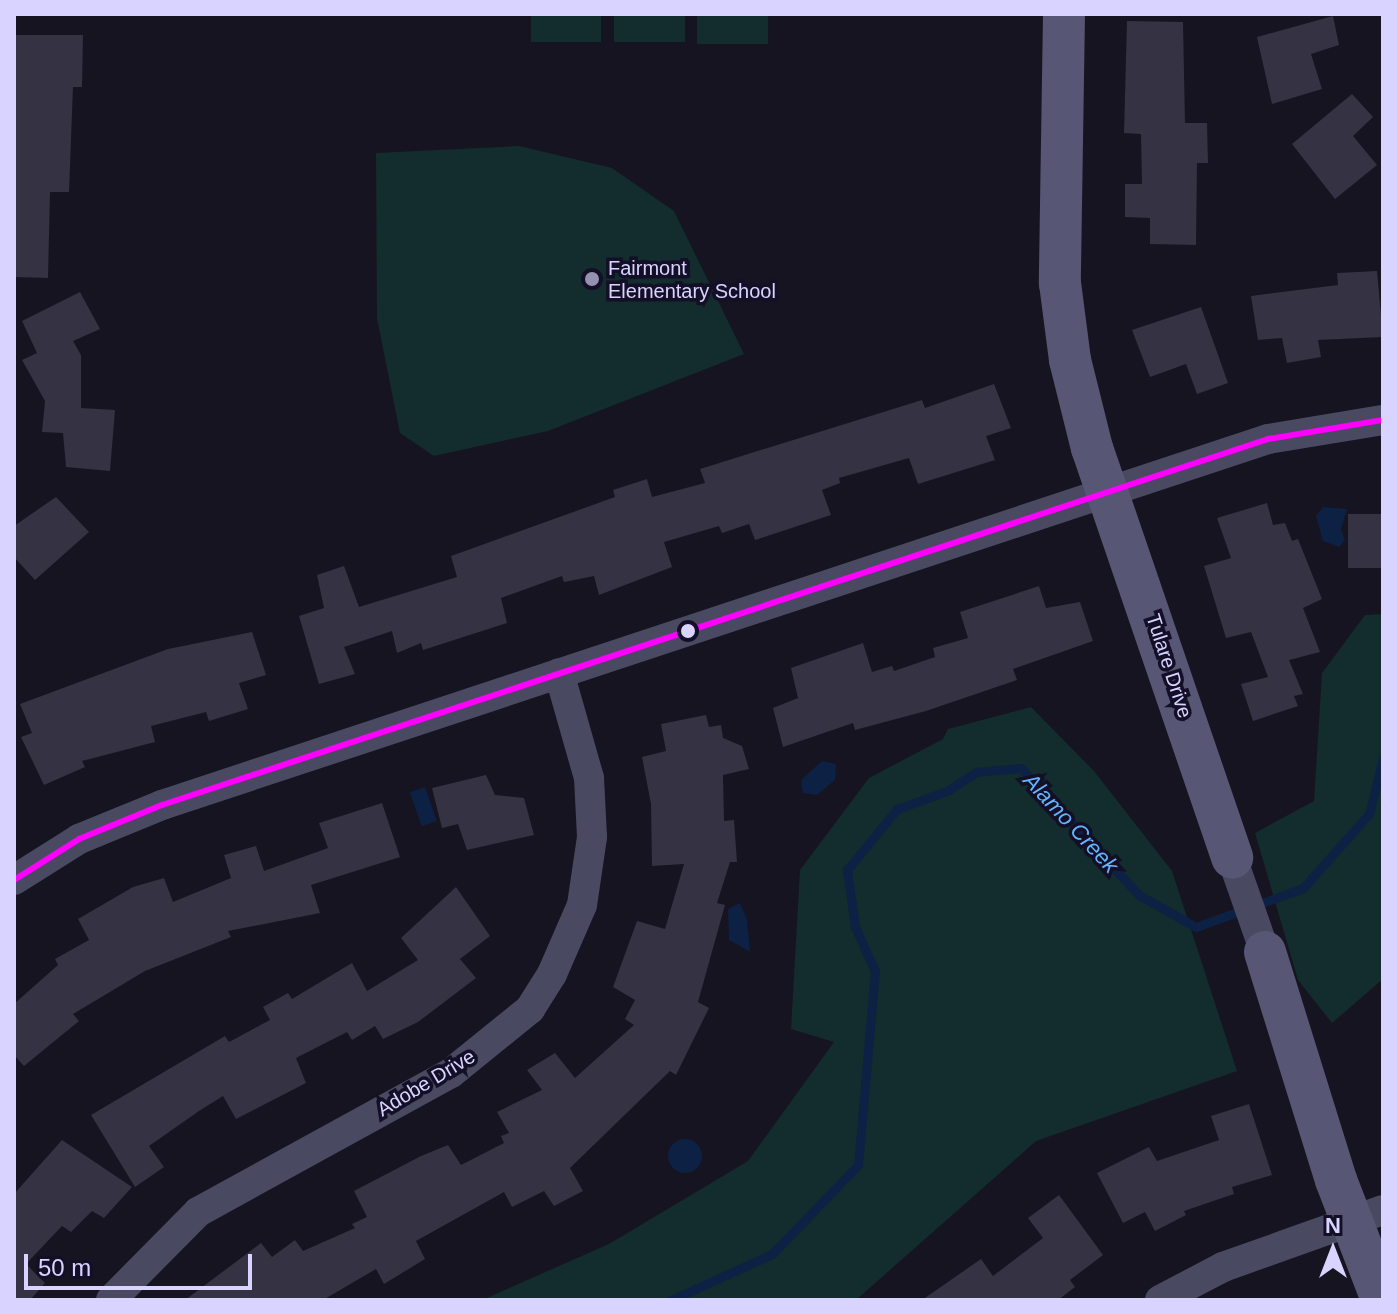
<!DOCTYPE html>
<style>
body{margin:0}
#map{position:relative;width:1397px;height:1314px;overflow:hidden;background:#161421;font-family:Arial,sans-serif}
div>[style]{position:absolute}
[style*='--x']{left:calc(var(--x)*1px);top:calc(var(--y)*1px);width:calc(var(--w)*1px);rotate:calc(var(--a)*1deg)}
.green>*{inset:0;background:#132c2d;transform-origin:0 0}
.water>*{inset:0;background:#0d2144;transform-origin:0 0}
.round{border-radius:50%}
.stream>*{height:9px;margin:-4.5px;padding:0 4.5px;transform-origin:4.5px;border-radius:4.5px;background:#0d2144}
.building>*{inset:0;background:#343243;transform-origin:0 0}
.street>*{height:30px;margin:-15px;padding:0 15px;transform-origin:15px;border-radius:15px;background:#4a4962}
.secondary>*{height:42px;margin:-21px;padding:0 21px;transform-origin:21px;border-radius:21px;background:#575674}
.bus-1>*{height:6px;margin:-3px;padding:0 3px;transform-origin:3px;border-radius:3px;background:#f0f}
.dots>*{width:22px;height:22px;translate:-50% -50%;box-sizing:border-box;border:4px solid #130f26;border-radius:50%}
span{translate:-50% -50%;white-space:nowrap;text-align:center;line-height:1.15;-webkit-text-stroke:7px #130f26;paint-order:stroke}
.poi-label{font-size:20px;color:#d9d4ff}
.left{translate:0 -50%;text-align:left}
.street-label{font-size:20px;color:#d9d4ff}
.water-label{font-size:22px;color:#62b6ff;font-style:italic}
.frame{position:absolute;inset:0;border:16px solid #d9d4ff;pointer-events:none}
.north{position:absolute;left:1293px;top:1210px;width:80px;height:80px;-webkit-text-stroke:6px #130f26;paint-order:stroke;rotate:0deg;font-size:22px;font-weight:700;line-height:32px;text-align:center;color:#d9d4ff}
.north::after{content:'';display:block;margin:auto;width:28px;height:36px;background:#d9d4ff;clip-path:polygon(50% 0,100% 100%,50% 72%,0 100%)}
.scale{position:absolute;left:24px;top:1254px;width:228px;height:36px;box-sizing:border-box;border:4px solid #d9d4ff;border-top:0;padding-left:10px;font-size:24px;line-height:28px;white-space:nowrap;color:#d9d4ff;-webkit-text-stroke:6px #130f26;paint-order:stroke}
</style>
<div id="map">
<div class="green">
<div style="left:531px;top:14px;width:70px;height:28px"></div>
<div style="left:614px;top:14px;width:71px;height:28px"></div>
<div style="left:697px;top:14px;width:71px;height:30px"></div>
<div style="clip-path:polygon(519px 146px,612px 168px,674px 211px,744px 354px,548px 431px,434px 456px,400px 433px,377px 318px,376px 153px)"></div>
<div style="clip-path:polygon(1383px 614px,1383px 979px,1332px 1023px,1298px 980px,1255px 833px,1314px 801px,1322px 673px,1365px 615px)"></div>
<div style="clip-path:polygon(1031px 707px,1094px 771px,1172px 871px,1237px 1071px,1036px 1141px,856px 1300px,482px 1300px,609px 1244px,748px 1161px,834px 1042px,791px 1029px,800px 870px,869px 778px,943px 739px,948px 729px)"></div>
</div>
<div class="water">
<div style="clip-path:polygon(1323px 507px,1347px 509px,1341px 529px,1345px 540px,1339px 547px,1323px 541px,1316px 516px)"></div>
<div style="clip-path:polygon(822px 761px,836px 764px,835px 780px,817px 795px,803px 793px,801px 780px)"></div>
<div style="left:425px;top:787px;width:36px;height:16px;rotate:71deg"></div>
<div style="clip-path:polygon(740px 903px,747px 920px,750px 952px,729px 940px,728px 909px)"></div>
<div class="round" style="left:668px;top:1139px;width:34px;height:34px"></div>
</div>
<div class="stream">
<div style="--x:671;--y:1300;--w:111;--a:-24.5"></div>
<div style="--x:772;--y:1254;--w:124;--a:-46"></div>
<div style="--x:858;--y:1165;--w:195;--a:-85"></div>
<div style="--x:875;--y:971;--w:48;--a:-114.4"></div>
<div style="--x:855;--y:927;--w:58;--a:-98"></div>
<div style="--x:847;--y:870;--w:79;--a:-50.7"></div>
<div style="--x:897;--y:809;--w:53;--a:-19.8"></div>
<div style="--x:947;--y:791;--w:35;--a:-33"></div>
<div style="--x:976;--y:772;--w:45;--a:-5.1"></div>
<div style="--x:1021;--y:768;--w:173;--a:47.1"></div>
<div style="--x:1139;--y:895;--w:65;--a:29.3"></div>
<div style="--x:1196;--y:927;--w:114;--a:-20"></div>
<div style="--x:1303;--y:888;--w:99;--a:-48.3"></div>
<div style="--x:1369;--y:814;--w:58;--a:-76"></div>
</div>
<div class="building">
<div style="clip-path:polygon(1333px 16px,1339px 45px,1311px 54px,1322px 89px,1272px 104px,1257px 37px)"></div>
<div style="clip-path:polygon(1127px 21px,1183px 22px,1185px 123px,1207px 123px,1208px 163px,1197px 163px,1196px 245px,1150px 244px,1150px 218px,1125px 217px,1125px 184px,1142px 184px,1141px 134px,1124px 133px)"></div>
<div style="clip-path:polygon(14px 35px,83px 35px,82px 87px,73px 87px,69px 192px,50px 192px,48px 278px,14px 277px)"></div>
<div style="clip-path:polygon(1352px 94px,1373px 117px,1353px 136px,1377px 165px,1335px 199px,1292px 144px)"></div>
<div style="clip-path:polygon(1377px 271px,1383px 337px,1318px 340px,1321px 357px,1287px 363px,1282px 338px,1258px 340px,1251px 296px,1338px 285px,1337px 273px)"></div>
<div style="clip-path:polygon(80px 292px,100px 329px,73px 341px,81px 355px,81px 408px,115px 410px,110px 471px,66px 467px,63px 433px,42px 432px,45px 401px,22px 360px,37px 353px,22px 321px)"></div>
<div style="clip-path:polygon(1201px 307px,1228px 383px,1197px 394px,1186px 364px,1150px 377px,1132px 330px)"></div>
<div style="clip-path:polygon(994px 384px,1011px 428px,986px 436px,995px 460px,918px 484px,909px 458px,839px 478px,840px 483px,822px 490px,831px 515px,755px 540px,749px 524px,722px 533px,719px 526px,664px 542px,672px 567px,599px 595px,594px 576px,564px 582px,562px 576px,501px 598px,507px 623px,423px 650px,421px 643px,397px 653px,392px 631px,344px 647px,355px 674px,319px 684px,299px 616px,324px 608px,317px 575px,344px 566px,359px 607px,457px 577px,451px 556px,615px 497px,613px 490px,647px 479px,652px 497px,705px 483px,700px 469px,922px 400px,925px 408px)"></div>
<div style="clip-path:polygon(56px 497px,89px 532px,35px 580px,14px 557px,14px 526px)"></div>
<div style="clip-path:polygon(1267px 503px,1273px 525px,1285px 523px,1292px 541px,1298px 539px,1322px 599px,1303px 608px,1320px 652px,1289px 660px,1303px 694px,1294px 696px,1298px 706px,1253px 721px,1241px 684px,1268px 677px,1251px 632px,1226px 638px,1204px 566px,1231px 558px,1217px 518px)"></div>
<div style="left:1383px;top:514px;width:54px;height:35px;rotate:90deg"></div>
<div style="clip-path:polygon(1039px 586px,1046px 608px,1080px 602px,1093px 641px,1013px 669px,1017px 680px,926px 711px,855px 730px,853px 723px,783px 747px,773px 708px,798px 698px,791px 668px,863px 643px,872px 672px,892px 666px,894px 671px,935px 657px,933px 648px,968px 638px,960px 612px)"></div>
<div style="clip-path:polygon(252px 632px,266px 675px,239px 683px,248px 709px,209px 721px,206px 712px,151px 726px,155px 742px,82px 761px,85px 767px,44px 785px,21px 737px,32px 733px,20px 704px,168px 649px)"></div>
<div style="clip-path:polygon(706px 715px,709px 727px,721px 725px,723px 738px,742px 746px,749px 769px,723px 775px,724px 821px,734px 820px,737px 862px,730px 862px,717px 903px,725px 905px,698px 1002px,709px 1008px,676px 1075px,670px 1071px,570px 1168px,583px 1191px,554px 1206px,544px 1191px,512px 1207px,504px 1192px,416px 1241px,425px 1259px,384px 1284px,376px 1269px,323px 1300px,185px 1300px,261px 1243px,272px 1257px,295px 1240px,303px 1251px,355px 1228px,352px 1224px,367px 1217px,354px 1191px,421px 1156px,448px 1145px,461px 1165px,504px 1143px,501px 1136px,509px 1133px,497px 1112px,542px 1090px,527px 1070px,555px 1053px,575px 1078px,634px 1025px,625px 1019px,635px 1000px,613px 987px,637px 921px,665px 929px,684px 864px,652px 866px,651px 804px,642px 757px,666px 751px,661px 724px)"></div>
<div style="clip-path:polygon(486px 775px,495px 795px,524px 798px,534px 835px,467px 850px,458px 824px,442px 828px,432px 788px)"></div>
<div style="clip-path:polygon(382px 803px,400px 857px,311px 885px,320px 913px,228px 931px,231px 937px,145px 971px,73px 1014px,79px 1021px,24px 1066px,14px 1055px,14px 1004px,58px 965px,55px 959px,89px 940px,78px 919px,133px 887px,164px 878px,173px 902px,231px 878px,224px 855px,256px 846px,264px 871px,328px 848px,319px 823px)"></div>
<div style="clip-path:polygon(456px 887px,490px 936px,460px 959px,476px 978px,418px 1022px,383px 1039px,375px 1026px,352px 1040px,347px 1032px,296px 1058px,306px 1083px,236px 1119px,223px 1096px,199px 1111px,149px 1146px,164px 1167px,135px 1187px,91px 1115px,225px 1036px,229px 1042px,270px 1020px,263px 1007px,288px 993px,292px 999px,352px 963px,367px 991px,418px 960px,401px 938px)"></div>
<div style="clip-path:polygon(1249px 1104px,1272px 1175px,1232px 1187px,1234px 1194px,1184px 1211px,1186px 1215px,1155px 1231px,1145px 1212px,1123px 1223px,1097px 1173px,1149px 1147px,1157px 1161px,1219px 1140px,1211px 1116px)"></div>
<div style="clip-path:polygon(62px 1140px,132px 1187px,104px 1218px,92px 1211px,71px 1232px,62px 1226px,26px 1264px,45px 1283px,30px 1300px,14px 1300px,14px 1194px)"></div>
<div style="clip-path:polygon(1059px 1195px,1103px 1255px,1070px 1280px,1075px 1287px,1058px 1300px,922px 1300px,981px 1259px,993px 1276px,1043px 1238px,1028px 1218px)"></div>
</div>
<div class="street">
<div style="--x:1232;--y:858;--w:100;--a:70.7"></div>
<div style="--x:14;--y:880;--w:77;--a:-32.2"></div>
<div style="--x:79;--y:839;--w:90;--a:-22.3"></div>
<div style="--x:162;--y:805;--w:1165;--a:-18.31"></div>
<div style="--x:1268;--y:439;--w:117;--a:-9.4"></div>
<div style="--x:111;--y:1300;--w:124;--a:-45.3"></div>
<div style="--x:198;--y:1212;--w:289;--a:-28.8"></div>
<div style="--x:451;--y:1073;--w:102;--a:-39"></div>
<div style="--x:530;--y:1009;--w:41;--a:-57.8"></div>
<div style="--x:552;--y:974;--w:75;--a:-66.5"></div>
<div style="--x:582;--y:905;--w:69;--a:-81.6"></div>
<div style="--x:592;--y:837;--w:59;--a:-92.9"></div>
<div style="--x:589;--y:778;--w:109;--a:-105.9"></div>
<div style="--x:1160;--y:1300;--w:71;--a:-27.6"></div>
<div style="--x:1223;--y:1267;--w:170;--a:-19.6"></div>
</div>
<div class="secondary">
<div style="--x:1064;--y:14;--w:269;--a:90.9"></div>
<div style="--x:1060;--y:283;--w:78;--a:82.6"></div>
<div style="--x:1070;--y:360;--w:91;--a:76"></div>
<div style="--x:1092;--y:448;--w:433;--a:71.1"></div>
<div style="--x:1265;--y:952;--w:239;--a:72.7"></div>
<div style="--x:1336;--y:1180;--w:129;--a:69"></div>
</div>
<div class="bus-1">
<div style="--x:14;--y:880;--w:77;--a:-32.2"></div>
<div style="--x:79;--y:839;--w:90;--a:-22.3"></div>
<div style="--x:162;--y:805;--w:1165;--a:-18.31"></div>
<div style="--x:1268;--y:439;--w:117;--a:-9.4"></div>
</div>
<div class="dots">
<div style="left:592px;top:279px;background:#9591b1"></div>
<div style="left:688px;top:631px;background:#d9d4ff"></div>
</div>
<div class="poi-label">
<span class="left" style="left:608px;top:280px">Fairmont<br>Elementary School</span>
</div>
<div class="street-label">
<span style="left:1169px;top:666px;rotate:72deg">Tulare Drive</span>
<span style="left:426px;top:1083px;rotate:-31deg">Adobe Drive</span>
</div>
<div class="water-label">
<span style="left:1071px;top:823px;rotate:47deg">Alamo Creek</span>
</div>
<div class="frame"></div>
<div class="north">N</div>
<div class="scale">50 m</div>
</div>
